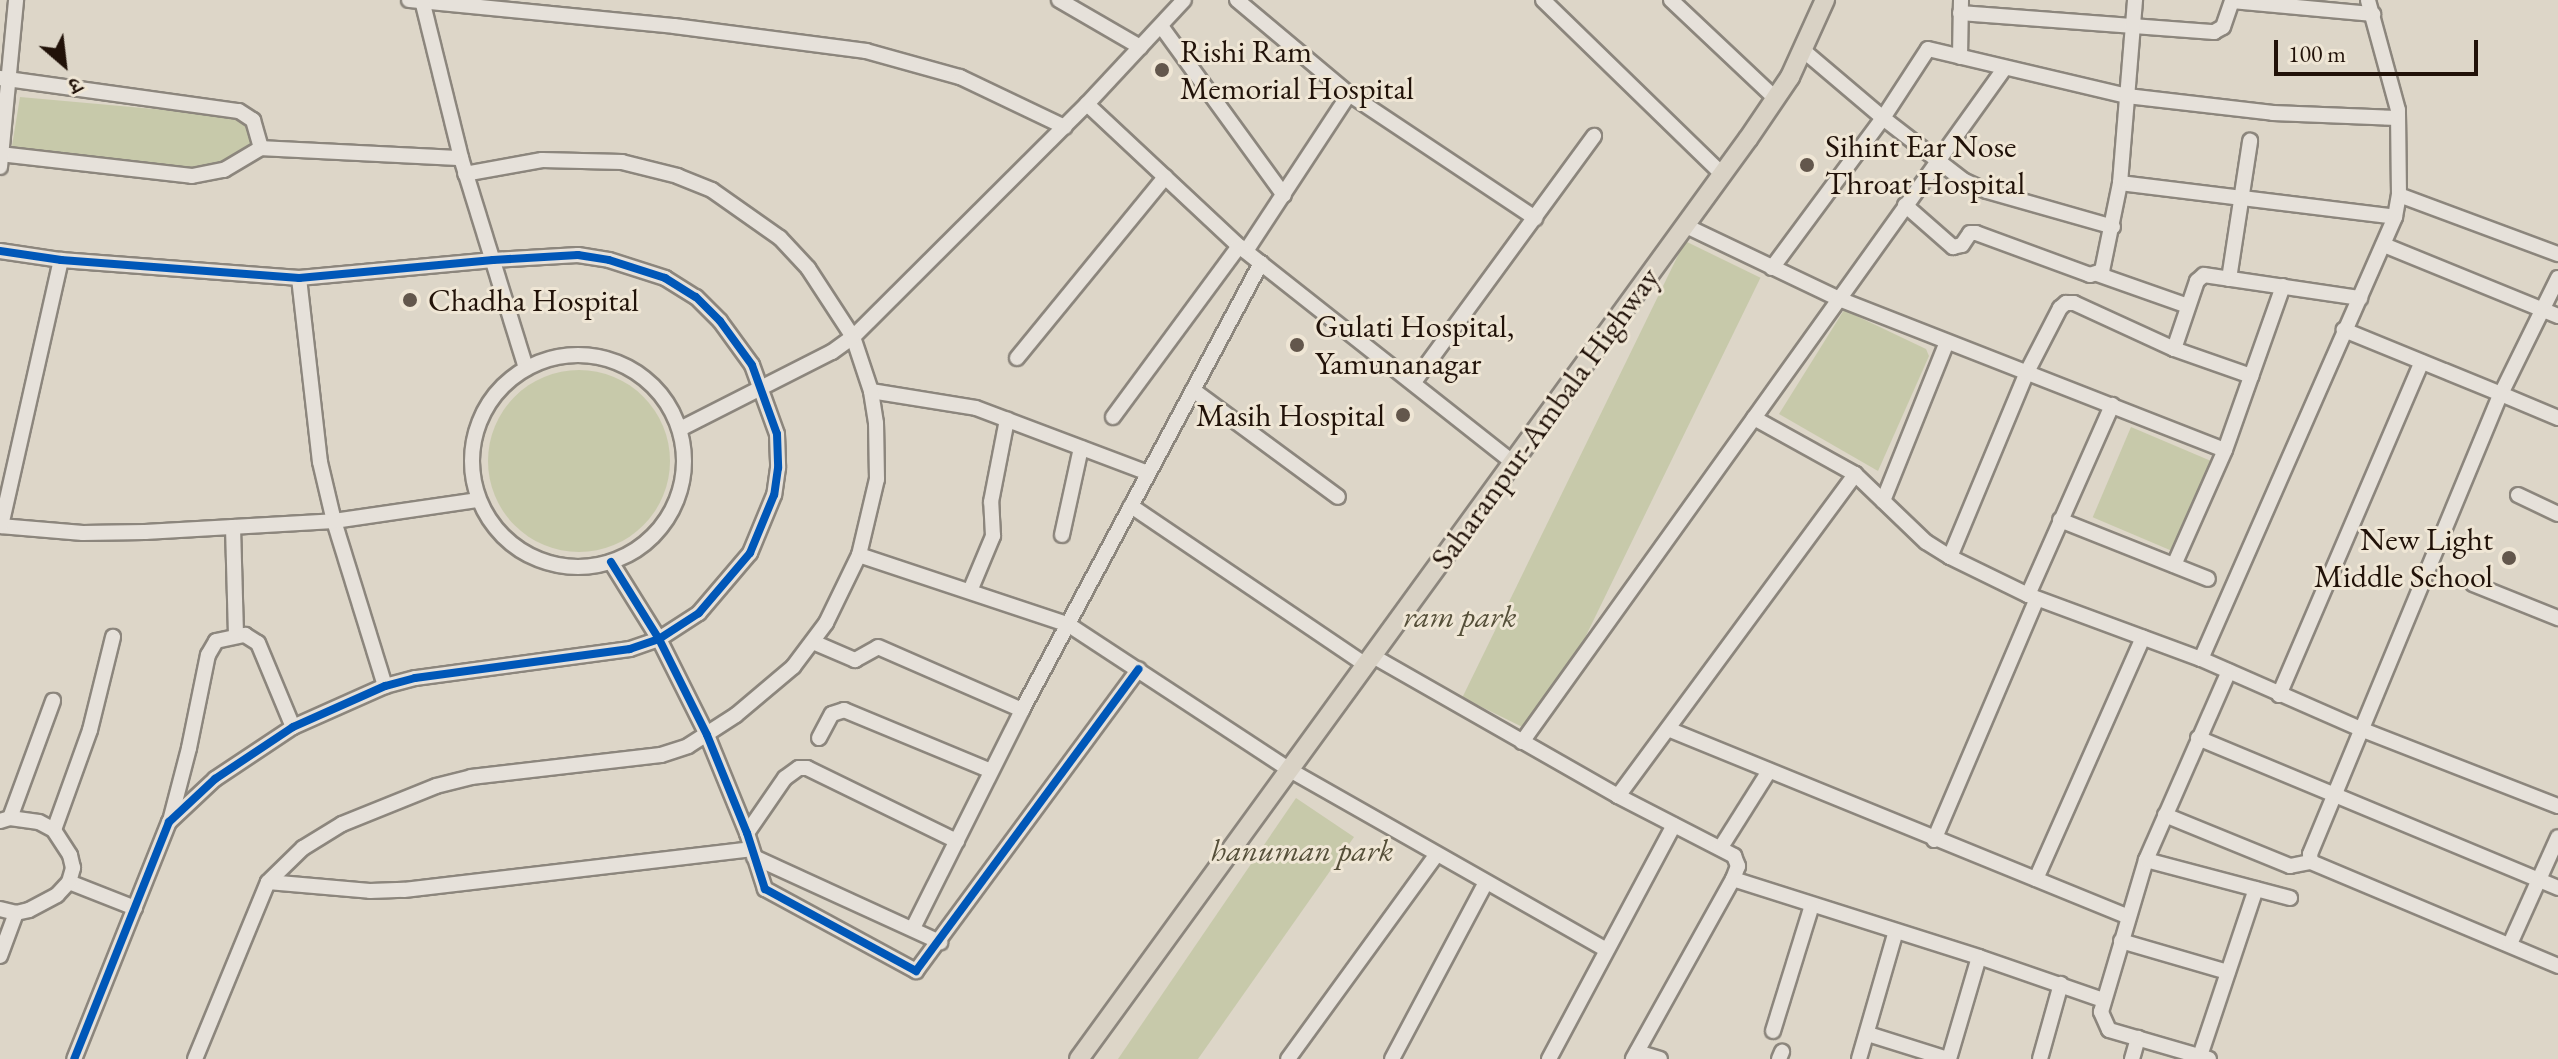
<!DOCTYPE html>
<meta charset="utf-8">
<style>
body{margin:0}
#map{position:relative;width:2558px;height:1059px;overflow:hidden;background:#ddd6c8;font-family:"EB Garamond","Noto Serif Devanagari",serif}
div>[style]{position:absolute}
[style*='--x']{left:calc(var(--x)*1px);top:calc(var(--y)*1px);width:calc(var(--w)*1px);rotate:calc(var(--a)*1deg)}
.green>*{inset:0;background:#c7c9aa;transform-origin:0 0}
.round{border-radius:50%}
.roads{filter:drop-shadow(2px 0 #8c867d) drop-shadow(-2px 0 #8c867d) drop-shadow(0 2px #8c867d) drop-shadow(0 -2px #8c867d)}
.minor>*{height:14px;margin:-7px;padding:0 7px;transform-origin:7px;border-radius:7px;background:#e6e1da}
.minor>.ring{margin:-7px;padding:0;box-sizing:content-box;background:none;border:14px solid #e6e1da;border-radius:50%}
.major>*{height:18px;margin:-9px;padding:0 9px;transform-origin:9px;border-radius:9px;background:#d9d2c5}
.cycleway>*{height:8px;margin:-4px;padding:0 4px;transform-origin:4px;border-radius:4px;background:#0057b8}
.dots>*{width:22px;height:22px;translate:-50% -50%;box-sizing:border-box;border:4px solid #efe6d5;border-radius:50%}
span{translate:-50% -50%;white-space:nowrap;text-align:center;line-height:1.15;-webkit-text-stroke:6px #efe6d5;paint-order:stroke}
.poi-label{font-size:32px;color:#211209}
.left{translate:0 -50%;text-align:left}
.right{translate:-100% -50%;text-align:right}
.street-label{font-size:32px;color:#211209}
.park-label{font-size:32px;color:#554f39;font-style:italic}
.north{position:absolute;left:24px;top:24px;width:80px;height:80px;-webkit-text-stroke:6px #efe6d5;paint-order:stroke;rotate:152deg;font-size:22px;font-weight:700;line-height:32px;text-align:center;color:#211209}
.north::after{content:'';display:block;margin:auto;width:28px;height:36px;background:#211209;clip-path:polygon(50% 0,100% 100%,50% 72%,0 100%)}
.scale{position:absolute;left:2274px;top:40px;width:204px;height:36px;box-sizing:border-box;border:4px solid #211209;border-top:0;padding-left:10px;font-size:24px;line-height:28px;white-space:nowrap;color:#211209;-webkit-text-stroke:6px #efe6d5;paint-order:stroke}
</style>
<div id="map">
<div class="green">
<div style="clip-path:polygon(20px 97px,232px 116px,249px 127px,256px 148px,239px 159px,185px 169px,11px 152px)"></div>
<div style="left:1685px;top:241px;width:84px;height:508px;rotate:26deg"></div>
<div style="clip-path:polygon(1844px 310px,1926px 349px,1929px 356px,1878px 471px,1779px 414px)"></div>
<div class="round" style="left:488px;top:370px;width:182px;height:182px"></div>
<div style="left:2131px;top:427px;width:87px;height:98px;rotate:23deg"></div>
<div style="clip-path:polygon(1296px 798px,1354px 837px,1198px 1059px,1118px 1059px)"></div>
</div>
<div class="roads">
<div class="minor">
<div style="--x:409;--y:0;--w:266;--a:5.6"></div>
<div style="--x:674;--y:26;--w:194;--a:7.4"></div>
<div style="--x:866;--y:51;--w:98;--a:15.5"></div>
<div style="--x:960;--y:77;--w:116;--a:25.5"></div>
<div style="--x:422;--y:0;--w:163;--a:76.1"></div>
<div style="--x:461;--y:158;--w:220;--a:72.8"></div>
<div style="--x:1059;--y:0;--w:94;--a:30.1"></div>
<div style="--x:1237;--y:0;--w:146;--a:40"></div>
<div style="--x:1349;--y:94;--w:224;--a:33.7"></div>
<div style="--x:1543;--y:0;--w:250;--a:44.2"></div>
<div style="--x:1671;--y:0;--w:143;--a:43.3"></div>
<div style="--x:1960;--y:13;--w:255;--a:4.3"></div>
<div style="--x:2214;--y:32;--w:10;--a:-29"></div>
<div style="--x:2223;--y:27;--w:28;--a:-71"></div>
<div style="--x:2232;--y:1;--w:142;--a:5.3"></div>
<div style="--x:1161;--y:26;--w:209;--a:54"></div>
<div style="--x:1804;--y:51;--w:104;--a:40.3"></div>
<div style="--x:1883;--y:118;--w:101;--a:37.8"></div>
<div style="--x:1963;--y:180;--w:26;--a:25"></div>
<div style="--x:1987;--y:191;--w:131;--a:15.9"></div>
<div style="--x:1960;--y:57;--w:57;--a:-89"></div>
<div style="--x:0;--y:78;--w:241;--a:7.9"></div>
<div style="--x:239;--y:111;--w:17;--a:33"></div>
<div style="--x:253;--y:120;--w:29;--a:74"></div>
<div style="--x:1087;--y:104;--w:208;--a:43.1"></div>
<div style="--x:1239;--y:246;--w:350;--a:38.3"></div>
<div style="--x:0;--y:154;--w:193;--a:6.5"></div>
<div style="--x:192;--y:176;--w:33;--a:-11"></div>
<div style="--x:224;--y:170;--w:43;--a:-30.7"></div>
<div style="--x:261;--y:148;--w:200;--a:2.9"></div>
<div style="--x:0;--y:167;--w:168;--a:-84.5"></div>
<div style="--x:2120;--y:183;--w:277;--a:7"></div>
<div style="--x:2399;--y:195;--w:170;--a:20.4"></div>
<div style="--x:1905;--y:205;--w:64;--a:41.2"></div>
<div style="--x:1953;--y:247;--w:9;--a:-13"></div>
<div style="--x:1962;--y:245;--w:14;--a:-56"></div>
<div style="--x:1970;--y:233;--w:6;--a:0"></div>
<div style="--x:1976;--y:233;--w:121;--a:20.2"></div>
<div style="--x:2090;--y:275;--w:13;--a:-18"></div>
<div style="--x:2102;--y:271;--w:90;--a:-78.4"></div>
<div style="--x:2120;--y:183;--w:184;--a:-85.3"></div>
<div style="--x:1686;--y:226;--w:170;--a:25.5"></div>
<div style="--x:1839;--y:299;--w:414;--a:21.4"></div>
<div style="--x:2384;--y:245;--w:188;--a:22.2"></div>
<div style="--x:0;--y:251;--w:62;--a:8.4"></div>
<div style="--x:61;--y:260;--w:239;--a:4.3"></div>
<div style="--x:299;--y:278;--w:195;--a:-5.3"></div>
<div style="--x:493;--y:260;--w:85;--a:-3.4"></div>
<div style="--x:578;--y:255;--w:31;--a:9"></div>
<div style="--x:609;--y:260;--w:59;--a:17.8"></div>
<div style="--x:665;--y:278;--w:36;--a:32"></div>
<div style="--x:696;--y:297;--w:34;--a:45"></div>
<div style="--x:720;--y:321;--w:54;--a:54"></div>
<div style="--x:752;--y:365;--w:73;--a:70.1"></div>
<div style="--x:777;--y:434;--w:34;--a:88"></div>
<div style="--x:778;--y:468;--w:27;--a:98"></div>
<div style="--x:774;--y:495;--w:63;--a:112.5"></div>
<div style="--x:750;--y:553;--w:79;--a:130.4"></div>
<div style="--x:699;--y:613;--w:48;--a:147"></div>
<div style="--x:659;--y:639;--w:31;--a:161"></div>
<div style="--x:630;--y:649;--w:217;--a:172.3"></div>
<div style="--x:415;--y:678;--w:31;--a:165"></div>
<div style="--x:385;--y:686;--w:101;--a:156"></div>
<div style="--x:293;--y:727;--w:94;--a:146.3"></div>
<div style="--x:215;--y:779;--w:63;--a:136.9"></div>
<div style="--x:169;--y:822;--w:255;--a:111.8"></div>
<div style="--x:1246;--y:251;--w:188;--a:-56.7"></div>
<div style="--x:1772;--y:268;--w:187;--a:-53.5"></div>
<div style="--x:1883;--y:118;--w:82;--a:-56.9"></div>
<div style="--x:1928;--y:49;--w:204;--a:13.3"></div>
<div style="--x:2127;--y:96;--w:147;--a:6.6"></div>
<div style="--x:2273;--y:113;--w:124;--a:2.3"></div>
<div style="--x:2097;--y:274;--w:96;--a:19.4"></div>
<div style="--x:299;--y:278;--w:185;--a:83.5"></div>
<div style="--x:320;--y:462;--w:61;--a:76.7"></div>
<div style="--x:334;--y:521;--w:173;--a:72.8"></div>
<div style="--x:2558;--y:278;--w:129;--a:116.2"></div>
<div style="--x:2501;--y:394;--w:62;--a:22.8"></div>
<div style="--x:2229;--y:279;--w:140;--a:-81.3"></div>
<div style="--x:2174;--y:349;--w:72;--a:-71.3"></div>
<div style="--x:2197;--y:281;--w:9;--a:-41"></div>
<div style="--x:2204;--y:275;--w:158;--a:8.4"></div>
<div class="ring" style="left:472px;top:355px;width:198px;height:198px"></div>
<div style="--x:1017;--y:358;--w:234;--a:-50.7"></div>
<div style="--x:1414;--y:382;--w:305;--a:-53.8"></div>
<div style="--x:1193;--y:390;--w:180;--a:36.4"></div>
<div style="--x:871;--y:391;--w:106;--a:9.2"></div>
<div style="--x:976;--y:408;--w:184;--a:20.7"></div>
<div style="--x:1113;--y:417;--w:212;--a:-53.6"></div>
<div style="--x:1754;--y:418;--w:115;--a:29"></div>
<div style="--x:1855;--y:474;--w:98;--a:43.8"></div>
<div style="--x:1926;--y:542;--w:28;--a:32"></div>
<div style="--x:1950;--y:557;--w:87;--a:26"></div>
<div style="--x:2028;--y:595;--w:184;--a:20.3"></div>
<div style="--x:2201;--y:659;--w:177;--a:23.7"></div>
<div style="--x:2363;--y:730;--w:209;--a:21.3"></div>
<div style="--x:680;--y:429;--w:170;--a:-26.9"></div>
<div style="--x:832;--y:352;--w:26;--a:-36"></div>
<div style="--x:853;--y:337;--w:330;--a:-44.9"></div>
<div style="--x:1087;--y:104;--w:142;--a:-47"></div>
<div style="--x:2518;--y:495;--w:44;--a:25.4"></div>
<div style="--x:1883;--y:501;--w:171;--a:-68.1"></div>
<div style="--x:1131;--y:506;--w:282;--a:34.1"></div>
<div style="--x:2060;--y:520;--w:159;--a:21.7"></div>
<div style="--x:0;--y:526;--w:83;--a:4.8"></div>
<div style="--x:83;--y:533;--w:62;--a:-0.9"></div>
<div style="--x:145;--y:532;--w:189;--a:-3.3"></div>
<div style="--x:334;--y:521;--w:146;--a:-8.3"></div>
<div style="--x:1;--y:526;--w:273;--a:-77.3"></div>
<div style="--x:233;--y:527;--w:109;--a:88.4"></div>
<div style="--x:1062;--y:535;--w:89;--a:-77.7"></div>
<div style="--x:859;--y:555;--w:221;--a:18.4"></div>
<div style="--x:1069;--y:625;--w:262;--a:33.3"></div>
<div style="--x:1288;--y:769;--w:366;--a:29.6"></div>
<div style="--x:1950;--y:557;--w:200;--a:-67.4"></div>
<div style="--x:2027;--y:372;--w:72;--a:-62.7"></div>
<div style="--x:2060;--y:308;--w:8;--a:-40"></div>
<div style="--x:2066;--y:303;--w:8;--a:0"></div>
<div style="--x:2074;--y:303;--w:110;--a:24.7"></div>
<div style="--x:2174;--y:349;--w:82;--a:19.3"></div>
<div style="--x:611;--y:562;--w:91;--a:58.1"></div>
<div style="--x:659;--y:639;--w:107;--a:63.4"></div>
<div style="--x:707;--y:735;--w:106;--a:67.8"></div>
<div style="--x:747;--y:833;--w:59;--a:72.2"></div>
<div style="--x:765;--y:889;--w:172;--a:28.5"></div>
<div style="--x:916;--y:971;--w:375;--a:-53.6"></div>
<div style="--x:2174;--y:565;--w:126;--a:-66.1"></div>
<div style="--x:2225;--y:450;--w:174;--a:-70.5"></div>
<div style="--x:2473;--y:584;--w:92;--a:21.8"></div>
<div style="--x:970;--y:591;--w:60;--a:-67.3"></div>
<div style="--x:993;--y:536;--w:34;--a:-93"></div>
<div style="--x:991;--y:502;--w:84;--a:-79"></div>
<div style="--x:2028;--y:595;--w:208;--a:-66.1"></div>
<div style="--x:813;--y:642;--w:46;--a:23.2"></div>
<div style="--x:855;--y:660;--w:26;--a:-29"></div>
<div style="--x:878;--y:647;--w:157;--a:23.6"></div>
<div style="--x:1371;--y:655;--w:284;--a:29.7"></div>
<div style="--x:1618;--y:796;--w:131;--a:27.3"></div>
<div style="--x:1734;--y:856;--w:11;--a:68"></div>
<div style="--x:1738;--y:866;--w:14;--a:111"></div>
<div style="--x:1733;--y:879;--w:206;--a:119.1"></div>
<div style="--x:2201;--y:659;--w:483;--a:-66.3"></div>
<div style="--x:2395;--y:217;--w:22;--a:-80"></div>
<div style="--x:2399;--y:195;--w:85;--a:-90.7"></div>
<div style="--x:2398;--y:110;--w:114;--a:-105.3"></div>
<div style="--x:2279;--y:695;--w:362;--a:-66.8"></div>
<div style="--x:1668;--y:729;--w:497;--a:22.2"></div>
<div style="--x:819;--y:738;--w:27;--a:-62"></div>
<div style="--x:832;--y:714;--w:13;--a:-18"></div>
<div style="--x:844;--y:710;--w:159;--a:22.5"></div>
<div style="--x:2198;--y:738;--w:390;--a:22.6"></div>
<div style="--x:1522;--y:742;--w:828;--a:-54.39"></div>
<div style="--x:1618;--y:796;--w:400;--a:-53.6"></div>
<div style="--x:2165;--y:815;--w:135;--a:22.2"></div>
<div style="--x:2290;--y:866;--w:21;--a:-11"></div>
<div style="--x:2311;--y:862;--w:268;--a:22.8"></div>
<div style="--x:10;--y:818;--w:29;--a:8"></div>
<div style="--x:39;--y:822;--w:17;--a:28"></div>
<div style="--x:0;--y:821;--w:10;--a:-17"></div>
<div style="--x:10;--y:818;--w:125;--a:-69.8"></div>
<div style="--x:170;--y:821;--w:75;--a:-75.4"></div>
<div style="--x:189;--y:748;--w:95;--a:-78.5"></div>
<div style="--x:208;--y:655;--w:16;--a:-60"></div>
<div style="--x:216;--y:641;--w:30;--a:-12"></div>
<div style="--x:245;--y:635;--w:15;--a:32"></div>
<div style="--x:258;--y:643;--w:91;--a:67.4"></div>
<div style="--x:747;--y:833;--w:67;--a:-55.4"></div>
<div style="--x:785;--y:778;--w:17;--a:-36"></div>
<div style="--x:799;--y:768;--w:8;--a:0"></div>
<div style="--x:807;--y:768;--w:167;--a:26"></div>
<div style="--x:1934;--y:840;--w:262;--a:-66.9"></div>
<div style="--x:1721;--y:847;--w:90;--a:-57.7"></div>
<div style="--x:754;--y:857;--w:205;--a:24.6"></div>
<div style="--x:2146;--y:860;--w:149;--a:14.8"></div>
<div style="--x:2311;--y:862;--w:8;--a:-97"></div>
<div style="--x:2310;--y:854;--w:498;--a:-67.5"></div>
<div style="--x:2501;--y:394;--w:170;--a:-157.8"></div>
<div style="--x:1733;--y:879;--w:258;--a:17.6"></div>
<div style="--x:1979;--y:957;--w:131;--a:19.1"></div>
<div style="--x:2036;--y:879;--w:264;--a:-66.1"></div>
<div style="--x:69;--y:882;--w:71;--a:21.5"></div>
<div style="--x:268;--y:882;--w:102;--a:5"></div>
<div style="--x:370;--y:891;--w:34;--a:-2"></div>
<div style="--x:404;--y:890;--w:349;--a:-6.7"></div>
<div style="--x:0;--y:909;--w:16;--a:14"></div>
<div style="--x:16;--y:913;--w:13;--a:-13"></div>
<div style="--x:29;--y:910;--w:32;--a:-28"></div>
<div style="--x:57;--y:895;--w:18;--a:-47"></div>
<div style="--x:69;--y:882;--w:15;--a:-74"></div>
<div style="--x:73;--y:868;--w:13;--a:-103"></div>
<div style="--x:70;--y:855;--w:30;--a:-123"></div>
<div style="--x:54;--y:830;--w:106;--a:-70.2"></div>
<div style="--x:90;--y:730;--w:96;--a:-76.1"></div>
<div style="--x:913;--y:928;--w:244;--a:-63.4"></div>
<div style="--x:1022;--y:710;--w:507;--a:-61.87"></div>
<div style="--x:2121;--y:941;--w:111;--a:16.2"></div>
<div style="--x:2510;--y:944;--w:117;--a:-65.8"></div>
<div style="--x:0;--y:956;--w:46;--a:-69.6"></div>
<div style="--x:1773;--y:1031;--w:132;--a:-72.8"></div>
<div style="--x:1868;--y:1034;--w:84;--a:17.4"></div>
<div style="--x:1637;--y:1052;--w:24;--a:17"></div>
<div style="--x:2200;--y:1056;--w:176;--a:-71.5"></div>
<div style="--x:195;--y:1059;--w:191;--a:-67.6"></div>
<div style="--x:268;--y:882;--w:49;--a:-44.2"></div>
<div style="--x:303;--y:848;--w:46;--a:-31.6"></div>
<div style="--x:342;--y:824;--w:101;--a:-22"></div>
<div style="--x:436;--y:786;--w:36;--a:-14"></div>
<div style="--x:471;--y:777;--w:191;--a:-6.6"></div>
<div style="--x:661;--y:755;--w:28;--a:-18"></div>
<div style="--x:688;--y:746;--w:57;--a:-32.9"></div>
<div style="--x:736;--y:715;--w:75;--a:-40.1"></div>
<div style="--x:793;--y:667;--w:55;--a:-53.1"></div>
<div style="--x:826;--y:623;--w:76;--a:-64.1"></div>
<div style="--x:859;--y:555;--w:78;--a:-76.7"></div>
<div style="--x:877;--y:479;--w:56;--a:-91"></div>
<div style="--x:876;--y:423;--w:32;--a:-99"></div>
<div style="--x:871;--y:391;--w:57;--a:-108.4"></div>
<div style="--x:853;--y:337;--w:82;--a:-123.1"></div>
<div style="--x:808;--y:268;--w:41;--a:-133"></div>
<div style="--x:780;--y:238;--w:83;--a:-144.8"></div>
<div style="--x:712;--y:190;--w:37;--a:-158"></div>
<div style="--x:678;--y:176;--w:58;--a:-166"></div>
<div style="--x:622;--y:162;--w:80;--a:-178.6"></div>
<div style="--x:542;--y:160;--w:78;--a:169.7"></div>
<div style="--x:1288;--y:1059;--w:252;--a:-54"></div>
<div style="--x:1392;--y:1059;--w:200;--a:-62"></div>
<div style="--x:1549;--y:1059;--w:265;--a:-61.9"></div>
<div style="--x:1779;--y:1059;--w:8;--a:-67"></div>
<div style="--x:1859;--y:1059;--w:133;--a:-73.9"></div>
<div style="--x:1949;--y:1059;--w:106;--a:-73.6"></div>
<div style="--x:2040;--y:1059;--w:78;--a:-74.4"></div>
<div style="--x:2132;--y:1059;--w:22;--a:-74"></div>
<div style="--x:2209;--y:1059;--w:104;--a:-163.8"></div>
<div style="--x:2109;--y:1030;--w:20;--a:-114"></div>
<div style="--x:2101;--y:1012;--w:159;--a:-73.5"></div>
<div style="--x:2146;--y:860;--w:206;--a:-66.3"></div>
</div>
<div class="major">
<div style="--x:1079;--y:1059;--w:1138;--a:-53.98"></div>
<div style="--x:1748;--y:139;--w:75;--a:-55.9"></div>
<div style="--x:1790;--y:77;--w:85;--a:-65.6"></div>
</div>
</div>
<div class="cycleway">
<div style="--x:0;--y:251;--w:62;--a:8.4"></div>
<div style="--x:61;--y:260;--w:239;--a:4.3"></div>
<div style="--x:299;--y:278;--w:195;--a:-5.3"></div>
<div style="--x:493;--y:260;--w:85;--a:-3.4"></div>
<div style="--x:578;--y:255;--w:31;--a:9"></div>
<div style="--x:609;--y:260;--w:59;--a:17.8"></div>
<div style="--x:665;--y:278;--w:36;--a:32"></div>
<div style="--x:696;--y:297;--w:34;--a:45"></div>
<div style="--x:720;--y:321;--w:54;--a:54"></div>
<div style="--x:752;--y:365;--w:73;--a:70.1"></div>
<div style="--x:777;--y:434;--w:34;--a:88"></div>
<div style="--x:778;--y:468;--w:27;--a:98"></div>
<div style="--x:774;--y:495;--w:63;--a:112.5"></div>
<div style="--x:750;--y:553;--w:79;--a:130.4"></div>
<div style="--x:699;--y:613;--w:48;--a:147"></div>
<div style="--x:659;--y:639;--w:31;--a:161"></div>
<div style="--x:630;--y:649;--w:217;--a:172.3"></div>
<div style="--x:415;--y:678;--w:31;--a:165"></div>
<div style="--x:385;--y:686;--w:101;--a:156"></div>
<div style="--x:293;--y:727;--w:94;--a:146.3"></div>
<div style="--x:215;--y:779;--w:63;--a:136.9"></div>
<div style="--x:169;--y:822;--w:255;--a:111.8"></div>
<div style="--x:611;--y:562;--w:91;--a:58.1"></div>
<div style="--x:659;--y:639;--w:107;--a:63.4"></div>
<div style="--x:707;--y:735;--w:106;--a:67.8"></div>
<div style="--x:747;--y:833;--w:59;--a:72.2"></div>
<div style="--x:765;--y:889;--w:172;--a:28.5"></div>
<div style="--x:916;--y:971;--w:375;--a:-53.6"></div>
</div>
<div class="dots">
<div style="left:1162px;top:70px;background:#63574c"></div>
<div style="left:1807px;top:165px;background:#63574c"></div>
<div style="left:410px;top:300px;background:#63574c"></div>
<div style="left:1297px;top:345px;background:#63574c"></div>
<div style="left:1403px;top:415px;background:#63574c"></div>
<div style="left:2509px;top:558px;background:#63574c"></div>
</div>
<div class="poi-label">
<span class="left" style="left:1180px;top:70px">Rishi Ram<br>Memorial Hospital</span>
<span class="left" style="left:1825px;top:165px">Sihint Ear Nose<br>Throat Hospital</span>
<span class="left" style="left:428px;top:300px">Chadha Hospital</span>
<span class="left" style="left:1315px;top:345px">Gulati Hospital,<br>Yamunanagar</span>
<span class="right" style="left:1385px;top:415px">Masih Hospital</span>
<span class="right" style="left:2493px;top:558px">New Light<br>Middle School</span>
</div>
<div class="street-label">
<span style="left:1545px;top:418px;rotate:-54deg">Saharanpur-Ambala Highway</span>
</div>
<div class="park-label">
<span style="left:1460px;top:616px">ram park</span>
<span style="left:1302px;top:850px">hanuman park</span>
</div>
<div class="north">उ</div>
<div class="scale">100 m</div>
</div>
